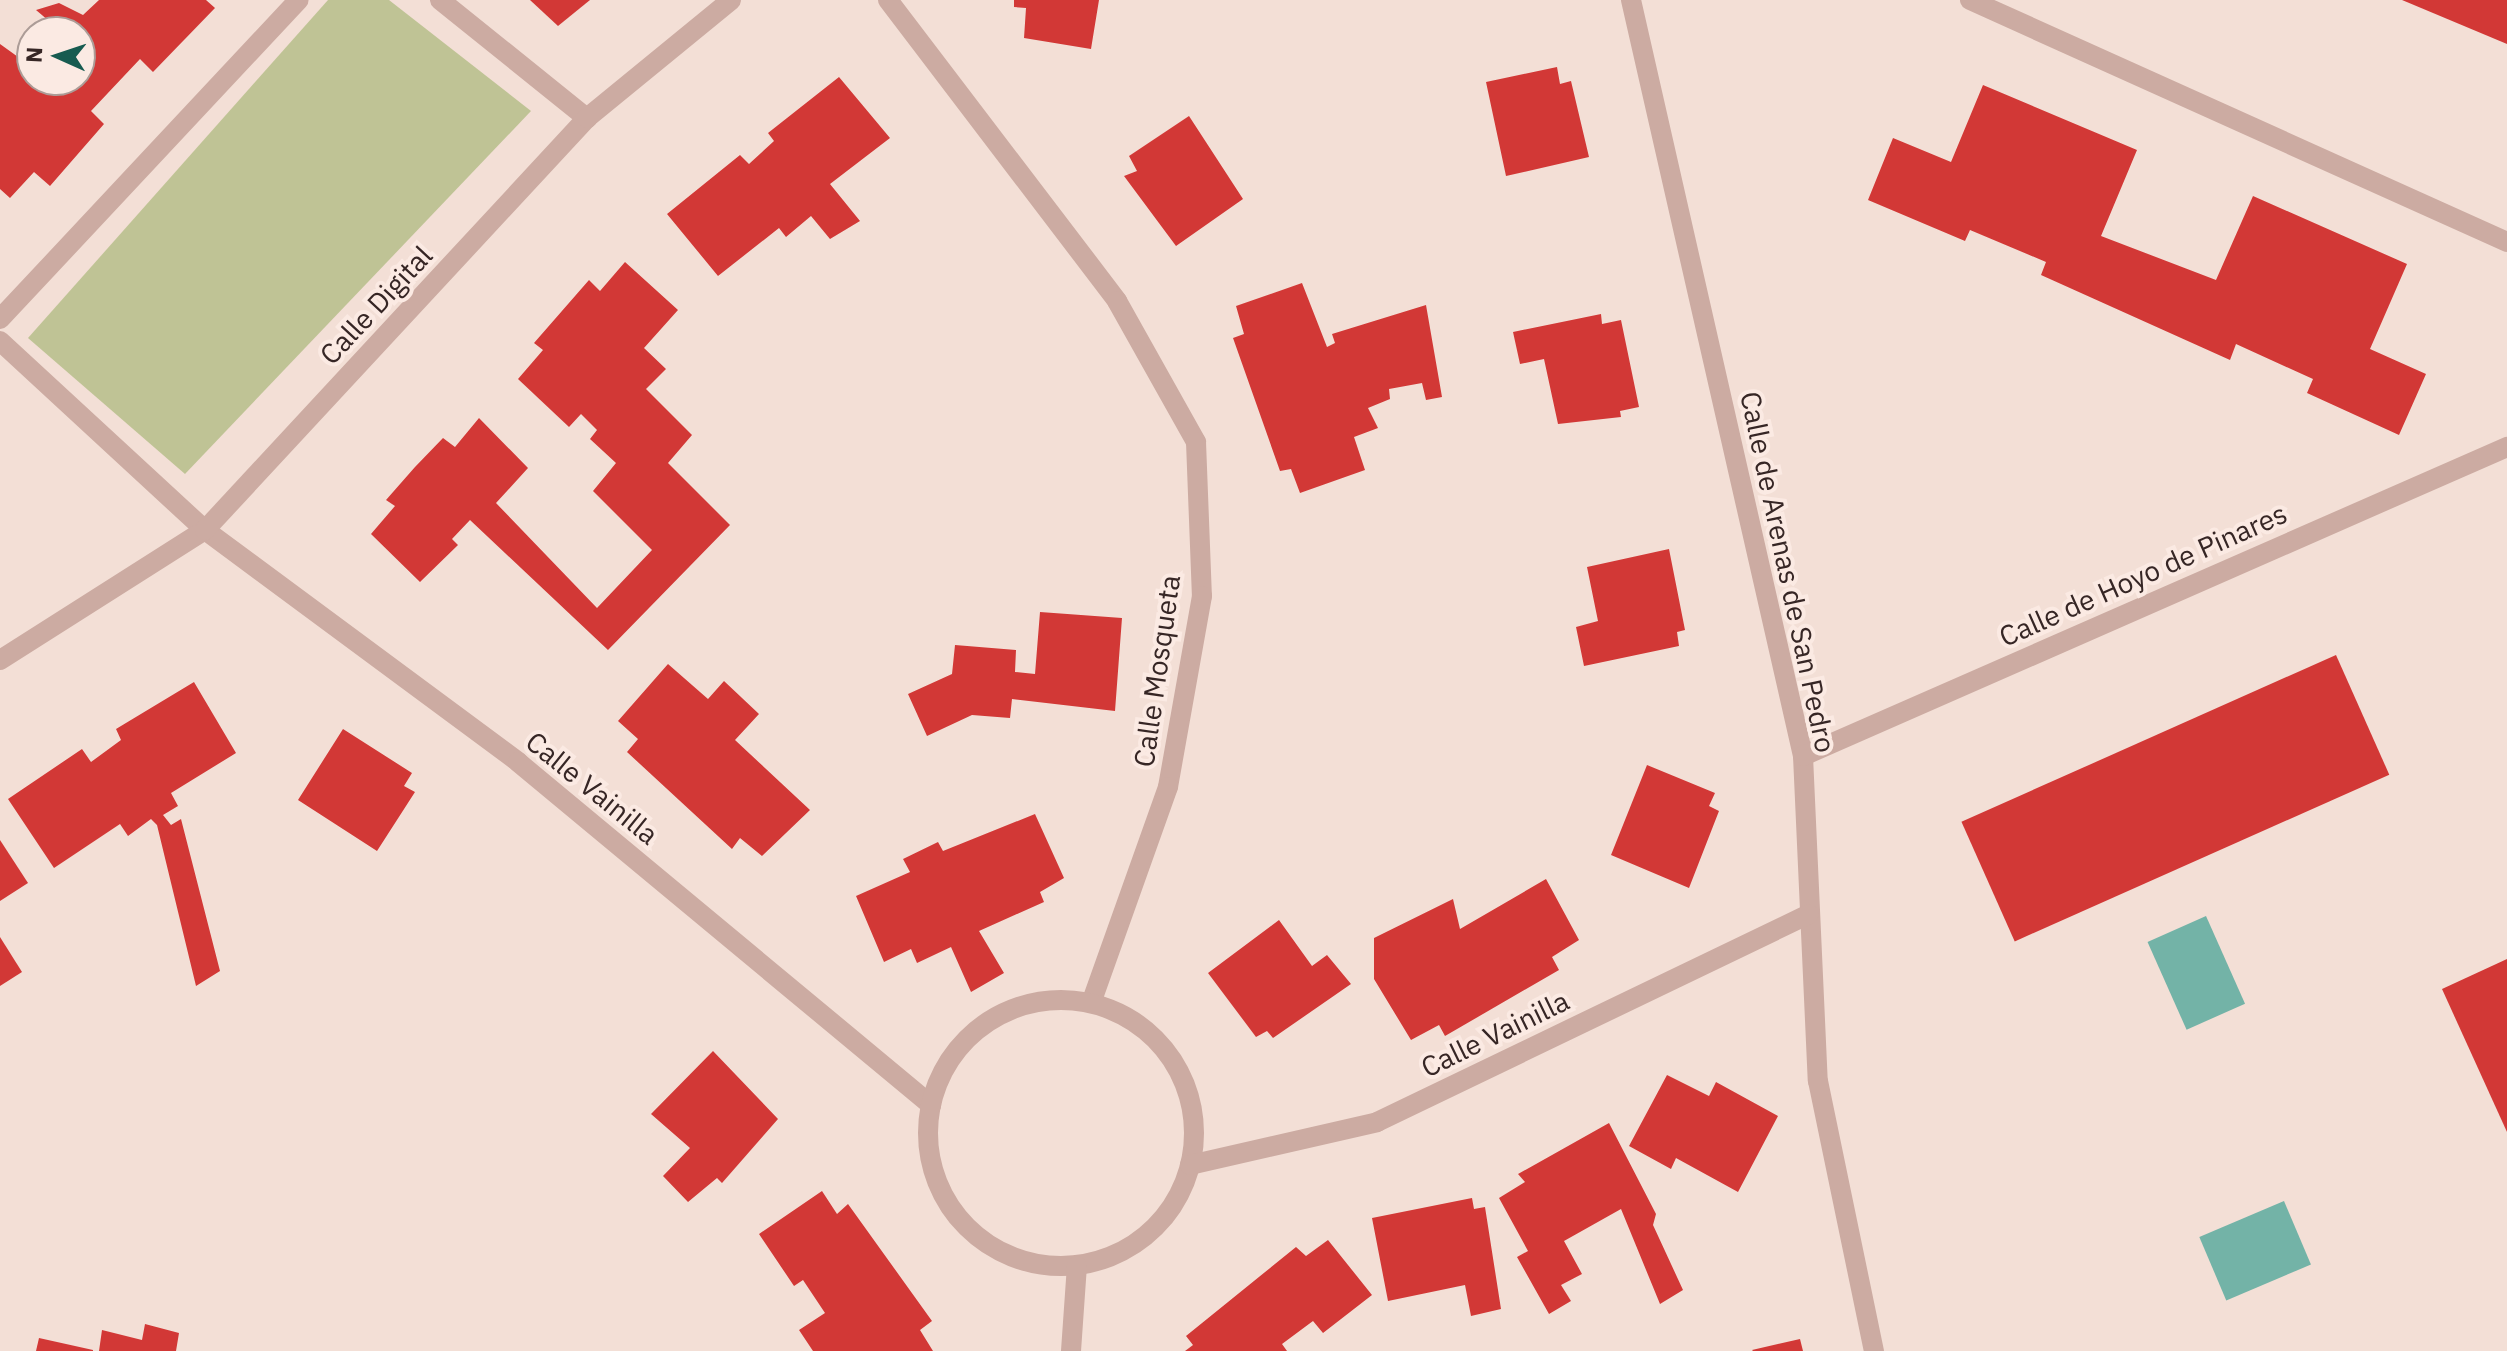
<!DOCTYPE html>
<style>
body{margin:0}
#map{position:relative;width:2507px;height:1351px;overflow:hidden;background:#f3dfd6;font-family:"IBM Plex Sans",sans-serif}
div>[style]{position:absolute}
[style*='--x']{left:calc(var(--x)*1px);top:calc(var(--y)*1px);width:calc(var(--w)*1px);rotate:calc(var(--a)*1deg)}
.green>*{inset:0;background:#bfc395}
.water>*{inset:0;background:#73b3a7;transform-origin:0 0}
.building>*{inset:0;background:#d23836;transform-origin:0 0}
.minor>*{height:20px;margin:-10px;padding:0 10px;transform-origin:10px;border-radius:10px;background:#ccaba2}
.minor>.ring{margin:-10px;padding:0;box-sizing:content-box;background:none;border:20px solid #ccaba2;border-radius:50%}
span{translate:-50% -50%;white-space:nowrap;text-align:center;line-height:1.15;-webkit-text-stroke:8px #fbeae3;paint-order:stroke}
.street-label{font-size:28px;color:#362625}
.north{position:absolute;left:16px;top:16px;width:80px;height:80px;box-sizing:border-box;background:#fbeae3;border:2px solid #ac9c97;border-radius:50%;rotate:273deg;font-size:22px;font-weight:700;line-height:32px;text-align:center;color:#362625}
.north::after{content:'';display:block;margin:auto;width:28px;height:36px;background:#175b50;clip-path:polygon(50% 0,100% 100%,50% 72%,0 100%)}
</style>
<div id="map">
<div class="green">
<div style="clip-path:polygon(328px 0,389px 0,531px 111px,185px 474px,28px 338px)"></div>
</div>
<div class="water">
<div style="left:2206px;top:916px;width:96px;height:64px;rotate:66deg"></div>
<div style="left:2284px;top:1201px;width:69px;height:92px;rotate:67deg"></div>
</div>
<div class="building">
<div style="clip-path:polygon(99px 0,206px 0,215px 8px,153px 72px,140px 59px,91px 111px,104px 124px,50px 186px,34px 172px,10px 198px,0 189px,0 44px,32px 67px,32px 80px,80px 80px,80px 32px,62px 32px,36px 10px,59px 3px,83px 15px)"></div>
<div style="clip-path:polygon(530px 0,590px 0,558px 26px)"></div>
<div style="clip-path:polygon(1014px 0,1099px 0,1091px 49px,1024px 38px,1026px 8px,1014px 7px)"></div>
<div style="clip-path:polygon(2402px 0,2507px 0,2507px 44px)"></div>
<div style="clip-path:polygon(1557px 67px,1560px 84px,1571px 81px,1589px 157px,1506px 176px,1486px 82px)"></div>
<div style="clip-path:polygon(839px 77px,890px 138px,830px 184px,860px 221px,830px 239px,811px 216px,786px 237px,779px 228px,718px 276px,667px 214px,740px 155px,749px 164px,774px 141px,768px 133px)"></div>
<div style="clip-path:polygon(1983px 85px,2137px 150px,2101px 236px,2216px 280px,2253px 196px,2407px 264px,2370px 349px,2426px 374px,2399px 435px,2307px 393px,2313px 379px,2236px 344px,2230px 360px,2041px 275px,2046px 262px,1970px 230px,1965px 241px,1868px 200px,1893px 138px,1951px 162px)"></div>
<div style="clip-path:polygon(1189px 116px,1243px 199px,1176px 246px,1124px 176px,1137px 171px,1129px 156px)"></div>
<div style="clip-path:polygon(625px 262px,678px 310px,644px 348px,666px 369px,646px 389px,692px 435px,668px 463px,730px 525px,608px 650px,470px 520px,452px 539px,458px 545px,420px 582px,371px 534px,395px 506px,386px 500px,415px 467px,443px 438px,455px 447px,479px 418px,528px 468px,496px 503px,597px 608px,652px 550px,593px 491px,616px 463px,590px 439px,597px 430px,581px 414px,569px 427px,518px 379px,543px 350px,534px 343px,589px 280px,600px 291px)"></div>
<div style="clip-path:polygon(1302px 283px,1327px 347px,1335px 343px,1332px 334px,1426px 305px,1442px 397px,1426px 400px,1422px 383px,1389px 389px,1390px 399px,1368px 408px,1378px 428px,1354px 437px,1365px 470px,1300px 493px,1291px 469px,1280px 471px,1233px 338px,1244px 334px,1236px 306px)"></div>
<div style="clip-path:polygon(1601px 314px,1602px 324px,1621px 320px,1639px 407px,1620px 411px,1621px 417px,1558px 424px,1544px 359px,1520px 364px,1513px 332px)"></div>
<div style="clip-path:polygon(1669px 549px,1685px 630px,1677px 632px,1679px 646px,1584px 666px,1576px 627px,1598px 621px,1587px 567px)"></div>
<div style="clip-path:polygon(1040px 612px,1122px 618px,1115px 711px,1012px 699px,1010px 718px,972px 715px,927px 736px,908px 694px,952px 674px,955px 645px,1016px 650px,1015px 672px,1035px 674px)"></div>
<div style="left:2336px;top:655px;width:131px;height:410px;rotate:66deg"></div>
<div style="clip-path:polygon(668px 664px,708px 699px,724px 681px,759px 714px,735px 740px,810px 810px,762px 856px,740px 838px,732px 849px,627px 752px,638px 739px,618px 721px)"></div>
<div style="clip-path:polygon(194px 682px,236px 753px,171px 793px,178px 806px,163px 815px,171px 825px,181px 819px,220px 971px,196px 986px,157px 825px,151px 819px,128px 836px,120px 824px,54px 868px,8px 799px,82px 749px,91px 762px,121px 740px,116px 729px)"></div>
<div style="clip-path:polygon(343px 729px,412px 773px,404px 786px,415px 792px,377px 851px,298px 800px)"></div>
<div style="clip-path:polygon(1647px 765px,1715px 793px,1709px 806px,1719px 811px,1689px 888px,1611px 855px)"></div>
<div style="clip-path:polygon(1035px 814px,1064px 878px,1040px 892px,1044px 902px,979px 931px,1004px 973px,971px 992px,951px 947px,917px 963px,911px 949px,884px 962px,856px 896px,910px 872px,903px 859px,938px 842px,943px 851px)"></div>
<div style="clip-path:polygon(0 840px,28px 883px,0 901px)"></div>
<div style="clip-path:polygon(1546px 879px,1579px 940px,1552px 957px,1559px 970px,1445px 1036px,1439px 1025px,1411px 1040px,1374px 979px,1374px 938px,1453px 899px,1460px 929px)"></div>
<div style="clip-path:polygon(1279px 920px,1312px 966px,1327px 955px,1351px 984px,1273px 1038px,1267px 1031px,1256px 1037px,1208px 973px)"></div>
<div style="clip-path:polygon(0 937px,22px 972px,0 986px)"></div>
<div style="clip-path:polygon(2507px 959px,2507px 1132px,2442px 989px)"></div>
<div style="clip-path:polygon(713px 1051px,778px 1119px,722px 1183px,717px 1178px,688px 1202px,663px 1176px,690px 1148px,651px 1114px)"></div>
<div style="clip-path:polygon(1667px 1075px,1709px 1096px,1716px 1082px,1778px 1116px,1738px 1192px,1676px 1158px,1671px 1169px,1629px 1146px)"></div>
<div style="clip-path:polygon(1609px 1123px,1656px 1214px,1653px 1225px,1683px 1290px,1660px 1304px,1621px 1209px,1564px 1241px,1582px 1274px,1561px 1285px,1571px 1301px,1549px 1314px,1517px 1257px,1528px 1251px,1499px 1198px,1525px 1182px,1518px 1174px)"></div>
<div style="clip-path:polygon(822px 1191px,837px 1214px,848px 1204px,932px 1321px,920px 1330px,933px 1351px,813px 1351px,799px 1330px,825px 1313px,803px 1280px,794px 1286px,759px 1234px)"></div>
<div style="clip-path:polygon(1472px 1198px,1474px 1209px,1485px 1207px,1501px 1309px,1471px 1316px,1465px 1285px,1388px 1301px,1372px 1218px)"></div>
<div style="clip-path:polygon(1328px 1240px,1372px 1295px,1323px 1333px,1313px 1321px,1282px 1344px,1287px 1351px,1185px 1351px,1193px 1345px,1186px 1336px,1296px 1247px,1306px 1256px)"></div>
<div style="clip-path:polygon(145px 1324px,179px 1333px,176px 1351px,99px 1351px,102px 1330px,142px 1340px)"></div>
<div style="clip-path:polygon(39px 1338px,93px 1350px,93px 1351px,36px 1351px)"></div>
<div style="clip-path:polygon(1800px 1339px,1803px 1351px,1753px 1351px,1752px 1350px)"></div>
</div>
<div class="minor">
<div style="--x:440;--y:0;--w:189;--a:38.8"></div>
<div style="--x:888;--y:0;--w:378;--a:52.7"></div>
<div style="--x:1117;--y:301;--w:162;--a:60.7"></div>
<div style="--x:1196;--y:442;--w:154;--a:87.8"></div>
<div style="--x:1202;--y:596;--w:194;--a:100.1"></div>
<div style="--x:1168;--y:787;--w:229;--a:109.6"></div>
<div style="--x:1631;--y:0;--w:775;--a:77.18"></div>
<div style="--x:1803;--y:756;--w:325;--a:87.4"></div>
<div style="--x:1818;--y:1081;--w:276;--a:78.3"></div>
<div style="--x:1970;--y:0;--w:589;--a:24.26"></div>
<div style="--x:0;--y:319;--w:437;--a:-46.9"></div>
<div style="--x:0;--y:341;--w:279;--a:42.7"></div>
<div style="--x:205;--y:530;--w:390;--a:36.5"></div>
<div style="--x:518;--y:762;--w:537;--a:39.71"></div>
<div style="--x:0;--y:660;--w:243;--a:-32.4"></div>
<div style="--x:205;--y:530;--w:562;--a:-47.16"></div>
<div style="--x:587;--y:118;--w:186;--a:-39.3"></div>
<div style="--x:1803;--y:756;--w:769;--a:-23.7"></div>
<div class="ring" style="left:928px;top:1000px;width:246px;height:246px"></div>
<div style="--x:1190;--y:1165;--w:192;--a:-12.9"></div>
<div style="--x:1377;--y:1122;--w:479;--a:-25.7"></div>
<div style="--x:1071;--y:1351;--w:85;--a:-86"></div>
</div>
<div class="street-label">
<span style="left:376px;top:305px;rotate:-47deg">Calle Digital</span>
<span style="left:1788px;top:572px;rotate:78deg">Calle de Arenas de San Pedro</span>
<span style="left:2143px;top:575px;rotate:-24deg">Calle de Hoyo de Pinares</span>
<span style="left:1157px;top:671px;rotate:-82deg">Calle Mosqueta</span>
<span style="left:592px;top:788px;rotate:39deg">Calle Vainilla</span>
<span style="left:1495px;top:1034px;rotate:-26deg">Calle Vainilla</span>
</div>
<div class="north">N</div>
</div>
